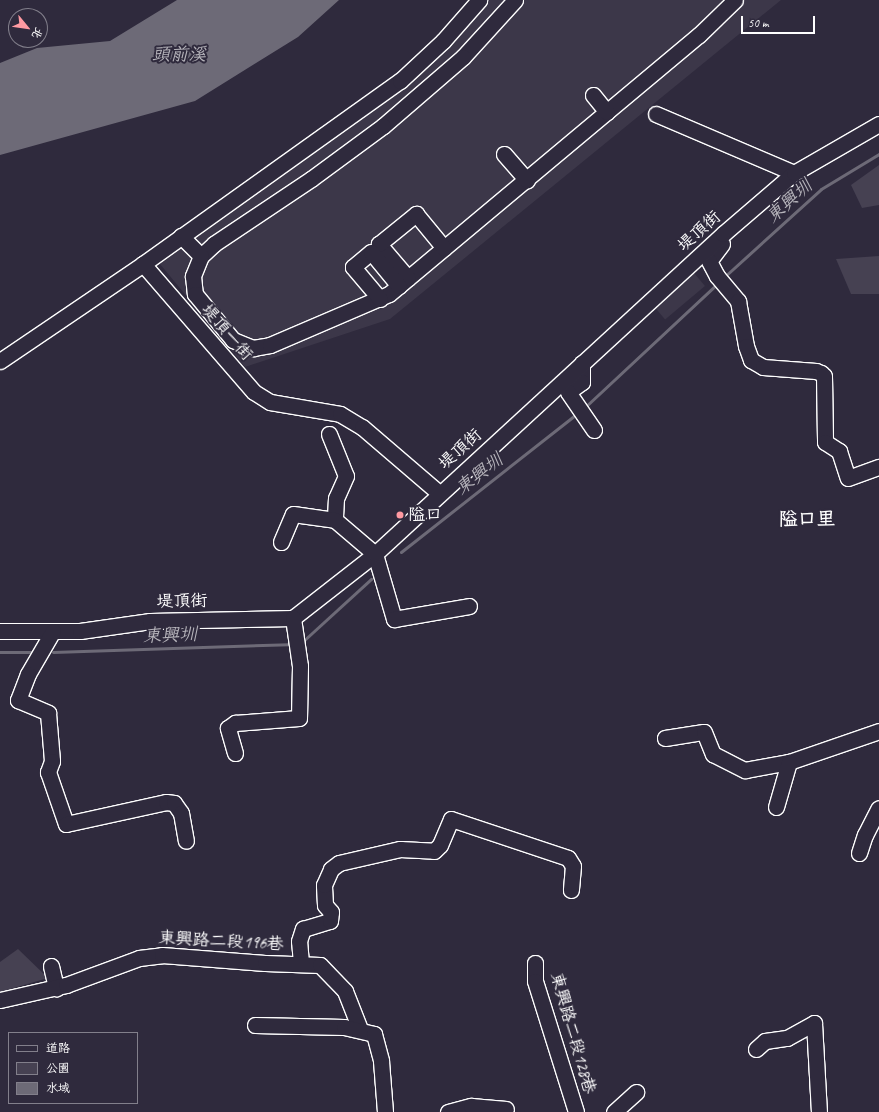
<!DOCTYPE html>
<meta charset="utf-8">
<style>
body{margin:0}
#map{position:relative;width:879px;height:1112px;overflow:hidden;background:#2f2a3d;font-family:Caveat,"LXGW WenKai TC",sans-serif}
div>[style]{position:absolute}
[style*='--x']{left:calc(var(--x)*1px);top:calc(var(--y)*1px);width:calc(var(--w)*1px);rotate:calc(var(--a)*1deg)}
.built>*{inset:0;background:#3c3749;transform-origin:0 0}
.green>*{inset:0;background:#464152}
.water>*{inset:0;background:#6d6a77}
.stream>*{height:3px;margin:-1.5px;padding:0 1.5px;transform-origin:1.5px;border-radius:1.5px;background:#6d6a77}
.roads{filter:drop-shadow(1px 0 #fff) drop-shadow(-1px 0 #fff) drop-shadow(0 1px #fff) drop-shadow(0 -1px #fff)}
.minor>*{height:15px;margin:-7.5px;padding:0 7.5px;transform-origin:7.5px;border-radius:7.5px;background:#2f2a3d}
.dots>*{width:11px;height:11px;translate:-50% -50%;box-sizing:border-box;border:2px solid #2f2a3d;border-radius:50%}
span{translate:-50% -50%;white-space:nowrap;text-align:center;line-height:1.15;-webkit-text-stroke:4px #2f2a3d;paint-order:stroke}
.street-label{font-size:17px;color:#fff}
.poi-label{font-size:17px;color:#fff}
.left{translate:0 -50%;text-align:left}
.water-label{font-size:18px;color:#b6b4bb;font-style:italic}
.quarter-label{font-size:19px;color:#fff;font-weight:700}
.legend{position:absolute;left:8px;top:1032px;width:130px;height:72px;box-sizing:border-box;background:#2f2a3d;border:1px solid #827f8b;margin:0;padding:5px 7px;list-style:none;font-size:12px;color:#fff}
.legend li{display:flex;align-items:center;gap:8px;height:20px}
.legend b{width:20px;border:1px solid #827f8b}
.north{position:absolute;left:8px;top:8px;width:40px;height:40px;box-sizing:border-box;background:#2f2a3d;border:1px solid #827f8b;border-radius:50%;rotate:119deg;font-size:11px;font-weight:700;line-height:16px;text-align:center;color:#fff}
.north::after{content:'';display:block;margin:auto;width:14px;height:18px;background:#ff9aa2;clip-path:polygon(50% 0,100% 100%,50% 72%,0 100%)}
.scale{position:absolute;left:741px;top:16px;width:74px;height:18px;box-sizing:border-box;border:2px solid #fff;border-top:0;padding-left:5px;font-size:12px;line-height:14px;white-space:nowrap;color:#fff;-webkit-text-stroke:3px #2f2a3d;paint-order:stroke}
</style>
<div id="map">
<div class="built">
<div style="clip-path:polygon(490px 0,781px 0,390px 319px,245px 367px,160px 264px,399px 92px,452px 43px)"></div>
<div style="left:694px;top:273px;width:17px;height:52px;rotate:50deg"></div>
</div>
<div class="green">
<div style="clip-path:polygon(879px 165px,879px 205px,862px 208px,851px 185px)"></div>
<div style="clip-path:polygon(879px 256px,879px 294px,851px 294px,836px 259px)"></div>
<div style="clip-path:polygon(18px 949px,48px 978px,0 992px,0 962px)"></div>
</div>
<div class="water">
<div style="clip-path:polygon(177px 0,339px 0,298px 37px,195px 101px,0 155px,0 63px,37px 48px,110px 41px)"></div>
</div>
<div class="stream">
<div style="--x:723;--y:278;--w:132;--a:-42.2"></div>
<div style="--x:821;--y:189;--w:68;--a:-31.1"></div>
<div style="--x:584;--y:408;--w:179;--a:-43"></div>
<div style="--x:401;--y:552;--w:220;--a:-38.2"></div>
<div style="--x:301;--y:643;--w:95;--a:-42.4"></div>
<div style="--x:0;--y:652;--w:34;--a:0"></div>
<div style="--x:53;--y:652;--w:236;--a:-1.9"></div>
</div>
<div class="roads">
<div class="minor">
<div style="--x:515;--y:0;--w:77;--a:132.4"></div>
<div style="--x:463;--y:57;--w:106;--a:139.2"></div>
<div style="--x:383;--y:126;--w:89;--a:143.6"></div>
<div style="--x:311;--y:179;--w:117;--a:146.2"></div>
<div style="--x:214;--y:244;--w:18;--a:137"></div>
<div style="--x:201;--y:256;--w:22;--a:112"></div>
<div style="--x:193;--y:276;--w:18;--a:84"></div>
<div style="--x:195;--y:294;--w:60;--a:50.4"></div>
<div style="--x:233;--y:340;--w:22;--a:22"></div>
<div style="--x:253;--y:348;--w:17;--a:-10"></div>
<div style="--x:270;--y:345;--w:129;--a:-23.2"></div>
<div style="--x:389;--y:294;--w:404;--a:-39.9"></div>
<div style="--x:699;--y:35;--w:50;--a:-44.2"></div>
<div style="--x:593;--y:95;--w:22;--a:51"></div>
<div style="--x:656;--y:114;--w:150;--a:23.1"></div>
<div style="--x:504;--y:154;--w:35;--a:49"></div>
<div style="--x:181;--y:236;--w:28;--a:45"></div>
<div style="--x:722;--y:244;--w:21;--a:127"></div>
<div style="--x:709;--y:261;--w:17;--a:62"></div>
<div style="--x:717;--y:276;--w:33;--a:50"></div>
<div style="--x:738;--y:301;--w:46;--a:79.9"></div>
<div style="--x:746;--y:346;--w:15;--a:70"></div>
<div style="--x:751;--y:360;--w:14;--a:30"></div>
<div style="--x:763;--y:367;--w:53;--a:4.3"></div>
<div style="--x:816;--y:371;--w:5;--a:22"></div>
<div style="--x:821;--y:373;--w:4;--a:45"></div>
<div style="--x:824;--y:376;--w:66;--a:89.1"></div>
<div style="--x:825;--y:442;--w:17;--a:33"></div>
<div style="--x:839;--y:451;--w:28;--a:72"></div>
<div style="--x:848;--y:478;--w:33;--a:-20"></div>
<div style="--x:143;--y:264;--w:169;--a:49.1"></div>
<div style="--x:254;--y:392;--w:19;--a:32"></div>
<div style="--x:270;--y:402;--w:71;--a:9.7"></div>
<div style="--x:340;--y:414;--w:26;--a:31"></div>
<div style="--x:362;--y:427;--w:101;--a:40.6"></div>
<div style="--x:408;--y:278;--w:45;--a:-130.5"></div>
<div style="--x:379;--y:244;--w:48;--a:-39"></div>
<div style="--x:416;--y:214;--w:44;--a:50.5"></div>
<div style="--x:380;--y:299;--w:42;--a:-130.2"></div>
<div style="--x:353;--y:267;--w:23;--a:-40"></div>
<div style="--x:371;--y:252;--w:44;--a:50.5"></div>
<div style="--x:0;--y:361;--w:173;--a:-34.1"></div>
<div style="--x:143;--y:264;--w:315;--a:-35.5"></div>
<div style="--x:400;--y:81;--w:59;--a:-42.9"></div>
<div style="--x:443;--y:41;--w:55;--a:-48.7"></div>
<div style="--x:582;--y:363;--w:19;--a:90"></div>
<div style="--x:582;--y:382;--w:17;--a:144"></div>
<div style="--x:568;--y:392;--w:46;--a:55.6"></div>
<div style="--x:329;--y:434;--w:45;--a:68"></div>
<div style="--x:346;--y:476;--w:24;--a:114"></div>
<div style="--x:336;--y:498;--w:22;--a:93"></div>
<div style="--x:335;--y:520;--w:52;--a:40.4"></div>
<div style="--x:375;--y:554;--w:68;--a:73.7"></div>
<div style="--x:394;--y:619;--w:76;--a:-9.8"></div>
<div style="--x:281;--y:542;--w:30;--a:-67"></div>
<div style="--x:293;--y:514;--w:42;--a:8.1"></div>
<div style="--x:0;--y:631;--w:80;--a:0"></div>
<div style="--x:80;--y:631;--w:71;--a:-8.1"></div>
<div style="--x:150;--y:621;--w:143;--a:-1.2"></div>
<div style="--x:293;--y:618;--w:104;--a:-38"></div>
<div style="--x:375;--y:554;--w:473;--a:-42.6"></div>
<div style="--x:723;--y:234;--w:94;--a:-40.7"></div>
<div style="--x:794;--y:173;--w:98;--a:-30"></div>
<div style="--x:53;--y:631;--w:50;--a:120.2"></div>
<div style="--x:28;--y:674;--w:28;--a:111"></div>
<div style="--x:18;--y:700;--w:33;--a:23"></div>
<div style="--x:48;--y:713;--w:48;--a:85.2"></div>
<div style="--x:52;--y:761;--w:12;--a:110"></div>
<div style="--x:48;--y:772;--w:55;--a:70.9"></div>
<div style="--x:66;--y:824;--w:102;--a:-12.4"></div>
<div style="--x:166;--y:802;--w:8;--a:7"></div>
<div style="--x:174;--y:803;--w:12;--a:55"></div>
<div style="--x:181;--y:813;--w:28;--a:80"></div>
<div style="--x:665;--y:738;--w:39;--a:-9"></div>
<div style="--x:704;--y:732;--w:24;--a:68"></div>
<div style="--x:713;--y:754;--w:36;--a:27"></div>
<div style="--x:745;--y:770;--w:45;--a:-10.3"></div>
<div style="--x:789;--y:762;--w:95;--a:-19"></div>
<div style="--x:235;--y:753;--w:26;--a:-106"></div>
<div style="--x:228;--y:728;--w:9;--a:-36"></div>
<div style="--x:235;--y:723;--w:64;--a:-4.5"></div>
<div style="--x:299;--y:718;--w:52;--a:-88.9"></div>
<div style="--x:300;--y:666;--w:49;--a:-98.3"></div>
<div style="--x:776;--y:807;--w:47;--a:-73.9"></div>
<div style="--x:859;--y:853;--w:19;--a:-72"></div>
<div style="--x:865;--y:835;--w:30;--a:-63"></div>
<div style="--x:301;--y:963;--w:22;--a:-95"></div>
<div style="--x:299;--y:941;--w:13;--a:-72"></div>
<div style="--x:303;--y:929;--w:28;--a:-17"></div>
<div style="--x:330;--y:921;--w:9;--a:-84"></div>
<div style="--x:331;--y:912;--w:9;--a:-131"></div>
<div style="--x:325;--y:905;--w:20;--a:-93"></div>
<div style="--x:324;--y:885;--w:17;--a:-66"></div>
<div style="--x:331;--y:869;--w:10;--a:-37"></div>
<div style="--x:339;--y:863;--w:63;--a:-12.9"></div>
<div style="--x:400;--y:849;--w:34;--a:3"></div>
<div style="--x:434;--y:851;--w:8;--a:-45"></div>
<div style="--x:440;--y:845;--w:28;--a:-67"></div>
<div style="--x:451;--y:819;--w:123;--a:18.4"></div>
<div style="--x:568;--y:858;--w:9;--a:58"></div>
<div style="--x:573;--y:866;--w:24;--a:95"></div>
<div style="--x:535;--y:963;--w:18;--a:90"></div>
<div style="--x:535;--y:981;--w:137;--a:72.6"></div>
<div style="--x:51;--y:966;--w:23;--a:77"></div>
<div style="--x:0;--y:1000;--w:68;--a:-12.8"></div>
<div style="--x:66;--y:985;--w:78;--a:-20.3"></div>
<div style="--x:139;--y:958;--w:23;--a:-7"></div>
<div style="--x:162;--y:955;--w:103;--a:4.4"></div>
<div style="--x:265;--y:963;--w:55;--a:2.1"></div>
<div style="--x:320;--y:965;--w:36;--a:46"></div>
<div style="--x:345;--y:991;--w:41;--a:68.5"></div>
<div style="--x:255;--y:1025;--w:89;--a:1.3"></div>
<div style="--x:344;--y:1027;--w:31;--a:13"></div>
<div style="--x:374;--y:1034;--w:28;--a:75"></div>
<div style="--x:381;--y:1061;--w:51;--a:85.5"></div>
<div style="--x:756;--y:1049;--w:12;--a:-42"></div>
<div style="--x:765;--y:1041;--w:22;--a:-8"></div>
<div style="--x:787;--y:1038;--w:31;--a:-29"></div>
<div style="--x:814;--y:1023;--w:89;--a:86.8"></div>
<div style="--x:448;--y:1112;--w:24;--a:-15"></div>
<div style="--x:471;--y:1106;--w:35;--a:5"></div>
<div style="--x:614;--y:1112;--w:30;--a:-42"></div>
</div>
</div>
<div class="dots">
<div style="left:400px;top:515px;background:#ff9aa2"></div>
</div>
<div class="street-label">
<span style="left:699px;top:231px;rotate:-42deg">堤頂街</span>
<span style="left:227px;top:332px;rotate:49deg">堤頂一街</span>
<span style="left:460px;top:449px;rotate:-42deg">堤頂街</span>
<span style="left:182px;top:601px;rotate:-1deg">堤頂街</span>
<span style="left:221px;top:941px;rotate:3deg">東興路二段196巷</span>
<span style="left:573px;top:1033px;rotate:74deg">東興路二段128巷</span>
</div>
<div class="poi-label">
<span class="left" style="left:408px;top:515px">隘口</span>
</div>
<div class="water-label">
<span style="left:179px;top:54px">頭前溪</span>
<span style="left:789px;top:201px;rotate:-42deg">東興圳</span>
<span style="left:479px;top:474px;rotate:-38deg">東興圳</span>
<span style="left:170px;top:635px;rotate:-2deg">東興圳</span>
</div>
<div class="quarter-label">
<span style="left:807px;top:520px">隘口里</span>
</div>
<ul class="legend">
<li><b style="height:5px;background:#2f2a3d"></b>道路</li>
<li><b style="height:11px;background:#464152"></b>公園</li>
<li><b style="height:11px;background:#6d6a77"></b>水域</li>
</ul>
<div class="north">北</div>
<div class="scale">50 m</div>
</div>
